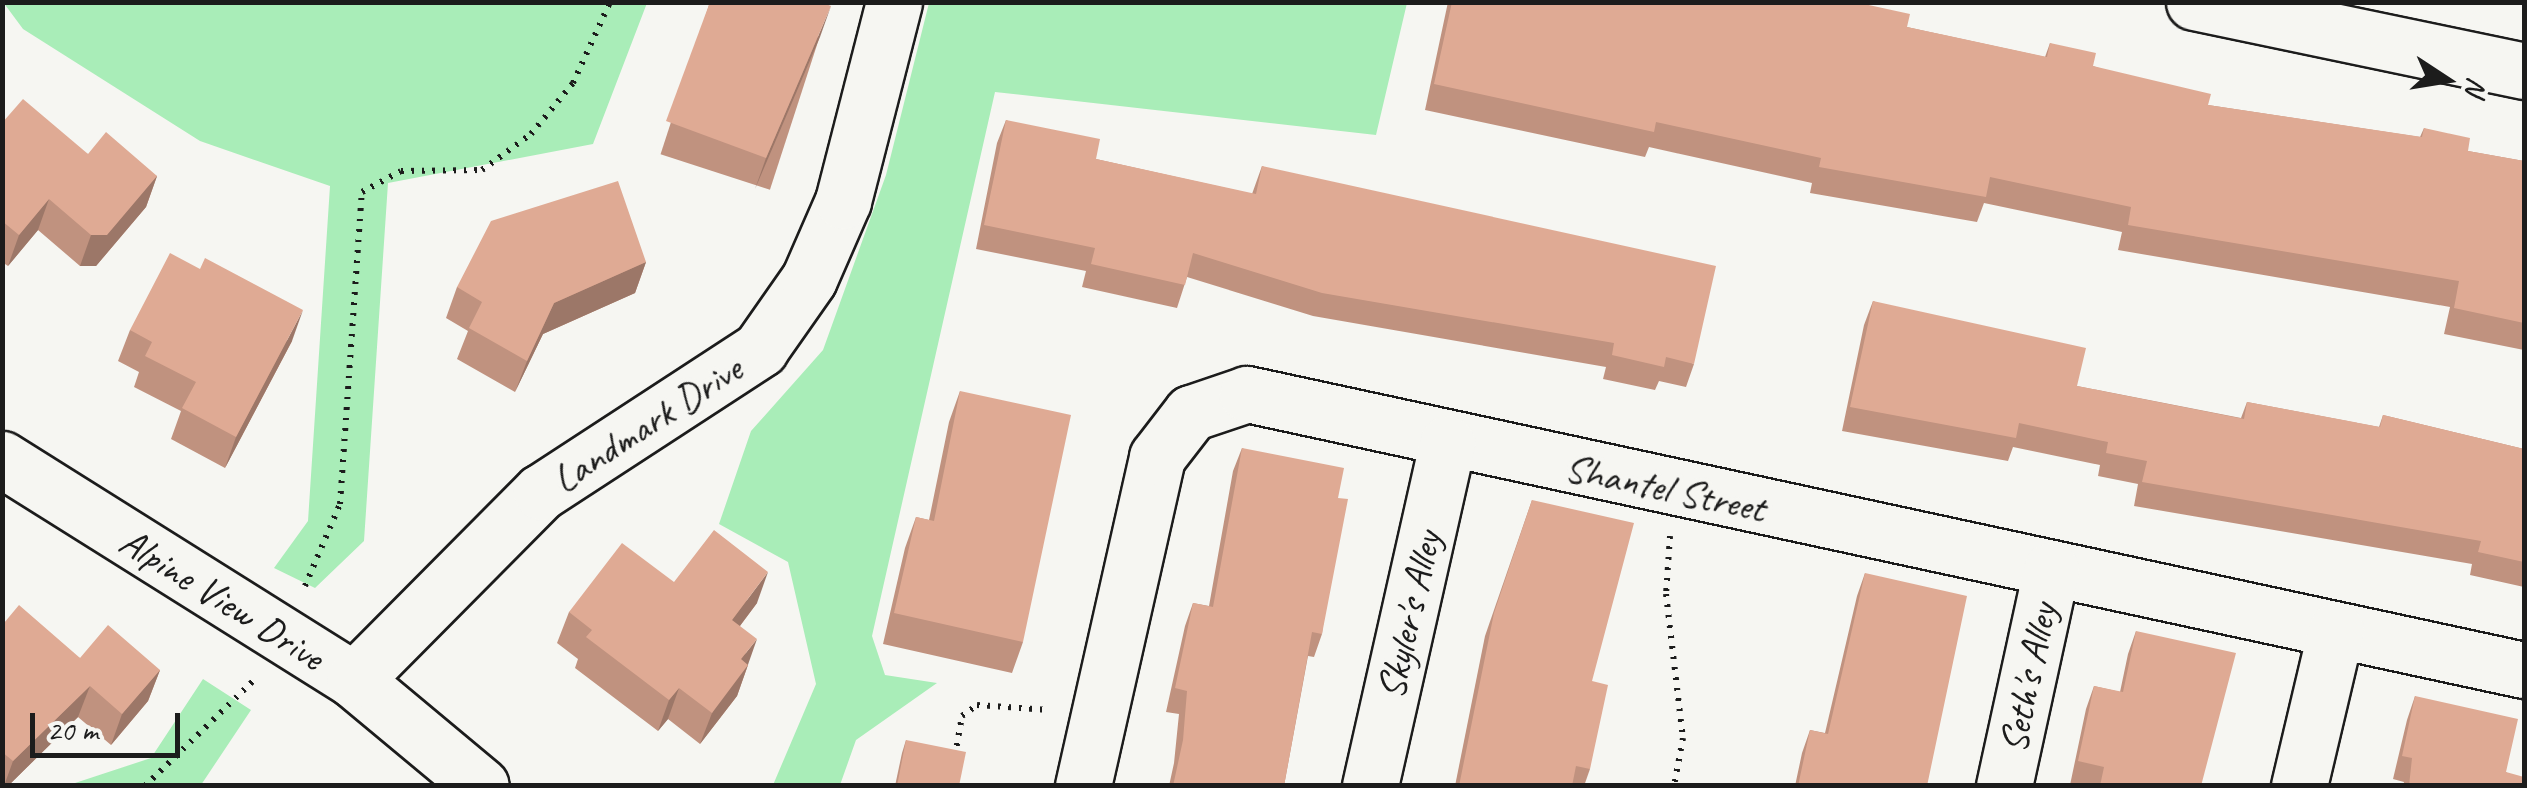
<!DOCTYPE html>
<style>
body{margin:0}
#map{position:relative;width:2527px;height:788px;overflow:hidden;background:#f6f6f2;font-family:Caveat,sans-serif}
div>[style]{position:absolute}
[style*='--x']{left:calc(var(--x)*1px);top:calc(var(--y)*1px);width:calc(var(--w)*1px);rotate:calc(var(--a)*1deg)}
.green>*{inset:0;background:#a9edb8}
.path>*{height:6px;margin-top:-3px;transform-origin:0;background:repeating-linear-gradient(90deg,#1c1c1c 0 2.5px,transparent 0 10.5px)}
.roads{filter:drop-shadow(2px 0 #1c1c1c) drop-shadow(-2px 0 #1c1c1c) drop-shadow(0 2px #1c1c1c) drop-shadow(0 -2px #1c1c1c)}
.minor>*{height:55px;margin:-27.5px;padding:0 27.5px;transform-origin:27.5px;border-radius:27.5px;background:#f6f6f2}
.wall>*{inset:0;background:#c0927f;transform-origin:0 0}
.shaded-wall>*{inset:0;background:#9c7768}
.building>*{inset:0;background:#dfaa94}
span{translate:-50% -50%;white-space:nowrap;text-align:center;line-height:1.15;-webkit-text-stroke:8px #f6f6f2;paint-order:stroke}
.street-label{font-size:40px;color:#1c1c1c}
.frame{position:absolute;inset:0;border:5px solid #1c1c1c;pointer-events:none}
.north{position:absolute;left:2397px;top:30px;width:100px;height:100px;-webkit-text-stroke:8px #f6f6f2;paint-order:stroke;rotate:102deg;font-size:28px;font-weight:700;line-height:40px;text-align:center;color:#1c1c1c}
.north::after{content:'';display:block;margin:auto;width:35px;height:45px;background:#1c1c1c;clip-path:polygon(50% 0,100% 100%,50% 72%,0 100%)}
.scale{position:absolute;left:30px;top:713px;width:150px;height:45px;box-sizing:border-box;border:5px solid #1c1c1c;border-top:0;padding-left:12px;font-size:30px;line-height:35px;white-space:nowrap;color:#1c1c1c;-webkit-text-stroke:8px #f6f6f2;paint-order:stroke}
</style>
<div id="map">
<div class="green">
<div style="clip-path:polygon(3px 2px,647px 3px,593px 144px,388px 183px,364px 541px,315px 588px,274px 568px,308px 521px,330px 186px,200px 141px,23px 29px)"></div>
<div style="clip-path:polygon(929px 3px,1407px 3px,1376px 135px,995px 92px,872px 636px,885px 675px,937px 683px,856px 740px,840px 785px,773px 785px,816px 684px,788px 562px,719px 524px,751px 431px,823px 350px,886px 175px)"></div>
<div style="clip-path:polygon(203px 679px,251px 710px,201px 785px,69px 785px,151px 758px)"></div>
</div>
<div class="path">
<div style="--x:1670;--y:536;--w:58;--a:93.9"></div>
<div style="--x:1666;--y:594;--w:145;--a:83.3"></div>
<div style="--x:1683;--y:738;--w:49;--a:100.6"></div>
<div style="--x:305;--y:586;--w:89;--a:-66.9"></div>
<div style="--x:340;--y:504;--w:313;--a:-86"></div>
<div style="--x:362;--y:192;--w:44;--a:-28.3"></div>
<div style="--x:401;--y:171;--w:81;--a:-0.7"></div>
<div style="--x:482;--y:170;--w:61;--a:-36.3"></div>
<div style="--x:531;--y:134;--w:66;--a:-50.5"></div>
<div style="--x:573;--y:83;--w:89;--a:-65.4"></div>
<div style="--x:955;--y:756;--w:41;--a:-80.1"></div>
<div style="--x:962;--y:716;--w:19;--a:-36"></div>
<div style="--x:977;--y:705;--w:72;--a:4"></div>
<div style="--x:145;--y:786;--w:152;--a:-44.2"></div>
</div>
<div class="roads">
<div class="minor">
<div style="--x:2194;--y:2;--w:337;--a:11.8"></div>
<div style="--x:2;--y:459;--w:416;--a:32.1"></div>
<div style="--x:354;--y:680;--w:165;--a:39.8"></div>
<div style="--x:354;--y:680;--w:265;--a:-45.2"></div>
<div style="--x:541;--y:492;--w:262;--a:-33.1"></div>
<div style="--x:760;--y:349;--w:85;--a:-55"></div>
<div style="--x:809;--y:279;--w:85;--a:-66.4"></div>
<div style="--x:843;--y:201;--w:205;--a:-75.6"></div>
<div style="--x:1083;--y:786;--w:337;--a:-77.3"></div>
<div style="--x:1157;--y:457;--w:56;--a:-52.3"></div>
<div style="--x:1191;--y:413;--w:59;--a:-18.7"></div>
<div style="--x:1247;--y:394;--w:1306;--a:12.2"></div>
<div style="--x:1370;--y:786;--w:351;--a:-77.3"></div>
<div style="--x:2004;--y:786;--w:221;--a:-77.7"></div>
<div style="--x:2299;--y:786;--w:160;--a:-76.7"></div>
</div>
</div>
<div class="wall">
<div style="left:710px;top:2px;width:115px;height:160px;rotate:18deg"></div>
<div style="clip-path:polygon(1448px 2px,1855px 2px,1907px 27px,2045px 57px,2050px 43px,2093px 66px,2208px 105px,2420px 137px,2424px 128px,2468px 151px,2524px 161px,2524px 350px,2444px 334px,2450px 307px,2118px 250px,2122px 232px,1984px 203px,1977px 222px,1810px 193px,1812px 183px,1649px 147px,1645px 157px,1425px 110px)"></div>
<div style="clip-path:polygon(1006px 120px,1096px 159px,1252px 194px,1262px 166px,1694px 364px,1686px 387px,1659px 381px,1655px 390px,1603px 379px,1606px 367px,1313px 316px,1187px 277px,1177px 308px,1082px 287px,1086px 271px,976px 249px,997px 143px)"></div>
<div style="clip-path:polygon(2px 123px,88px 154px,157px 176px,146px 207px,96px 266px,80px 266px,38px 230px,8px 266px,2px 262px)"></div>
<div style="clip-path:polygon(646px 262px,635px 293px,543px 334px,515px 392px,457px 359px,468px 331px,446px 318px,457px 287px)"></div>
<div style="clip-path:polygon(1873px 301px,2077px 386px,2241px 418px,2247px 402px,2379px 427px,2383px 415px,2524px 449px,2524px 587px,2470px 575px,2472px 564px,2134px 506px,2138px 484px,2098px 476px,2100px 465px,2013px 447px,2008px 461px,1842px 431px,1864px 325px)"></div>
<div style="clip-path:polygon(130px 330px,292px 341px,225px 468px,171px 439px,181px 411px,134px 387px,139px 372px,118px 361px)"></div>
<div style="clip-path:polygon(960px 391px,1023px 642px,1012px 673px,883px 644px,905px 548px,916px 517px,929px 520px,949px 422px)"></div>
<div style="clip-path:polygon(1242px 448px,1338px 498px,1322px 634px,1314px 657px,1308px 656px,1284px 786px,1169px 786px,1174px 763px,1179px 714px,1166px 712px,1185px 626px,1193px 603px,1209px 606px,1233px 471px)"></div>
<div style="clip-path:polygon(1532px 500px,1592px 681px,1590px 769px,1584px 786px,1455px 786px,1485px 636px)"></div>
<div style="clip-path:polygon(1865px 573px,1927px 786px,1795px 786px,1802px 753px,1810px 730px,1825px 733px,1857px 596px)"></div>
<div style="clip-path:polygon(674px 582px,757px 603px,740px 626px,748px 665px,737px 696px,700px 744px,668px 719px,658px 731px,575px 668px,578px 659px,557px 643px,569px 612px)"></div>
<div style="clip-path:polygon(2px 621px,80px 658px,160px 670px,148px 701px,111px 745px,78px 717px,8px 786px,2px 786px)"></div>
<div style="clip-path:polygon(2136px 631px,2201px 786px,2070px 785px,2086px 709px,2094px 686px,2120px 692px,2128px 654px)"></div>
<div style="clip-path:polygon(2415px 696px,2506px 772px,2524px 786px,2403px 786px,2404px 782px,2393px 779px,2407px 720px)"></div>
<div style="clip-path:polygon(906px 740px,959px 786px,895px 786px,902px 753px)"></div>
</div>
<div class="shaded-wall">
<div style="clip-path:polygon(831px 6px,820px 37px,755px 189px,766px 158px)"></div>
<div style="clip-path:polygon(157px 176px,146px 207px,96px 266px,80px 266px,91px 235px)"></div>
<div style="clip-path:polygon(49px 199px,38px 230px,8px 266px,19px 235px)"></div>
<div style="clip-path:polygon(646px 262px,635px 293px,543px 334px,515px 392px,527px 361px,554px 303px)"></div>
<div style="clip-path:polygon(303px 310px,292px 341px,225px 468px,236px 437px)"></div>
<div style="clip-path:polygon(768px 572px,757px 603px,721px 651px,732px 620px)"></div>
<div style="clip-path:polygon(757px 639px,737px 696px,700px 744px,712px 713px,741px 659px)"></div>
<div style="clip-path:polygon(160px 670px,148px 701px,111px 745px,122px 714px)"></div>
<div style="clip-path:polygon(90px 686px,78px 717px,8px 786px,4px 786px,13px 761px)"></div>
<div style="clip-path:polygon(679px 688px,668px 719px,658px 731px,669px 700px)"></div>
</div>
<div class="building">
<div style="clip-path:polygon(710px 2px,821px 2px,831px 6px,766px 158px,666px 121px)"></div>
<div style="clip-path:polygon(1452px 2px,1855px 2px,1910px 14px,1907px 27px,2047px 57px,2050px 43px,2096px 53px,2093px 66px,2211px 94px,2208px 105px,2422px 137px,2424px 128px,2470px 138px,2468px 151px,2524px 161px,2524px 323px,2454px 308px,2459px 281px,2128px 225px,2131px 207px,1990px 177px,1986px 197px,1819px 167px,1821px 158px,1656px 122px,1654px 132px,1434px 84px)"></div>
<div style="clip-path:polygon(23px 99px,88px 154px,106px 132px,157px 176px,107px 235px,91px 235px,49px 199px,19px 235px,2px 221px,2px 123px)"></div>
<div style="clip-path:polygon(1006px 120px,1100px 139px,1096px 159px,1256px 194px,1262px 166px,1716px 266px,1694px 364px,1666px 357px,1664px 367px,1612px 355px,1614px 343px,1322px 293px,1193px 253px,1185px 285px,1091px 264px,1095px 248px,984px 225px)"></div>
<div style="clip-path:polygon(618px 181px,646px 262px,554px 303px,527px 361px,469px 328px,482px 302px,457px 287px,491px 221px)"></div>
<div style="clip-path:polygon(170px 253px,200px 269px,205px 258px,303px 310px,236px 437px,182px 408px,196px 382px,145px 356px,152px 342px,130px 330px)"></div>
<div style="clip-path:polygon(1873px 301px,2086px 348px,2077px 386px,2244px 419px,2247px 402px,2380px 427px,2383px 415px,2524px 449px,2524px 562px,2478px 552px,2481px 541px,2142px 482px,2147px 461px,2106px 453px,2108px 442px,2019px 423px,2016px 438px,1850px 407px)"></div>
<div style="clip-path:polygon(960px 391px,1071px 415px,1023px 642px,894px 613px,916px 517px,934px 521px)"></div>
<div style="clip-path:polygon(1242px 448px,1344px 468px,1338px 498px,1348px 499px,1322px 634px,1312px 632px,1284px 786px,1173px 786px,1183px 740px,1187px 691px,1175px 688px,1193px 603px,1213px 607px)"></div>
<div style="clip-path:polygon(1532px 500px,1634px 523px,1592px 681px,1608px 685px,1590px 769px,1576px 766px,1572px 786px,1459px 786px,1494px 613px)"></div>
<div style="clip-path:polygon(714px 530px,768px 572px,732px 620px,757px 639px,741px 659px,748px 665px,712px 713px,679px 688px,669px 700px,586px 637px,592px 630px,569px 612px,622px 543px,674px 582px)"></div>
<div style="clip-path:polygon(1865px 573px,1967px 596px,1927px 786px,1798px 786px,1810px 730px,1828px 734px)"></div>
<div style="clip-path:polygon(19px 605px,80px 658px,108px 625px,160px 670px,122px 714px,90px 686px,13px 761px,2px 752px,2px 621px,4px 623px)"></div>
<div style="clip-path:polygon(2136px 631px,2236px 653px,2201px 786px,2100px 786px,2104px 767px,2078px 761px,2094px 686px,2123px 692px)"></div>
<div style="clip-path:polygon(2415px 696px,2518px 719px,2506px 772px,2524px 777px,2524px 786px,2409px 786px,2412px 758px,2402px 756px)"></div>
<div style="clip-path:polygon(906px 740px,966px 752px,959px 786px,897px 786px)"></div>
</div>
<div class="street-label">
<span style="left:647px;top:424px;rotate:-33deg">Landmark Drive</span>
<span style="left:1665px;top:488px;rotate:12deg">Shantel Street</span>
<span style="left:222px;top:599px;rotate:32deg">Alpine View Drive</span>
<span style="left:1409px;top:615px;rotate:-77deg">Skyler's Alley</span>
<span style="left:2028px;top:678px;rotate:-78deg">Seth's Alley</span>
</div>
<div class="frame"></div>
<div class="north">N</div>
<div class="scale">20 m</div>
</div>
